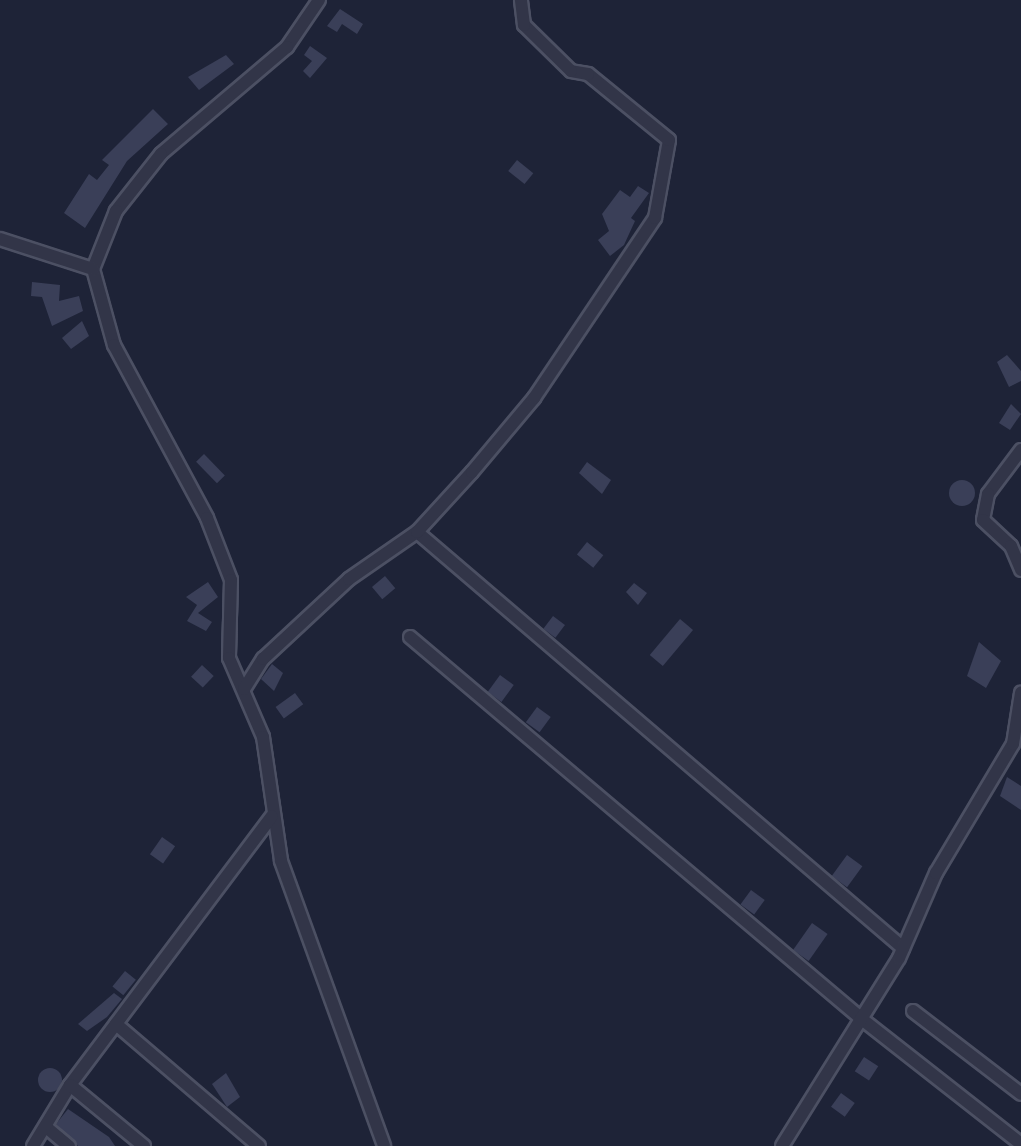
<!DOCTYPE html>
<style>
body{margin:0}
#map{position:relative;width:1021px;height:1146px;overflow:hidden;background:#1e2337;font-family:"Sofia Sans Condensed",sans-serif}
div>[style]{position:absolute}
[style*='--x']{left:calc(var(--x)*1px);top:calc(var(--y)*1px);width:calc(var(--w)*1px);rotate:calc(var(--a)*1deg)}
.building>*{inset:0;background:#3a3f58;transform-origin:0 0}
.round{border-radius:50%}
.roads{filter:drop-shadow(2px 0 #4c5063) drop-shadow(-2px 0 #4c5063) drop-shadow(0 2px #4c5063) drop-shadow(0 -2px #4c5063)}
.street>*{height:12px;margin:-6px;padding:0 6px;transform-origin:6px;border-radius:6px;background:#323548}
span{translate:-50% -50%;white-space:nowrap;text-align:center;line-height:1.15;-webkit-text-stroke:7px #171b2c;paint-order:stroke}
</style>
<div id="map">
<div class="building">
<div style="clip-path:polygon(340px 9px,363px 24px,357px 34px,342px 24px,337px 32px,327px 26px)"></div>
<div style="clip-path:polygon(310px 46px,327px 58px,310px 78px,303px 71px,312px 61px,304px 55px)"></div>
<div style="clip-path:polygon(226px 55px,234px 64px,199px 90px,188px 77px)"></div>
<div style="clip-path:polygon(153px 109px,168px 124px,127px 161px,85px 228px,64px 213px,89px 174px,97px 180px,109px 165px,102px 160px)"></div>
<div style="left:517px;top:160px;width:21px;height:14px;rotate:39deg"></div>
<div style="clip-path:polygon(638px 186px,649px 193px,631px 218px,635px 221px,624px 245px,610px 256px,598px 240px,609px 231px,602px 214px,620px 190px,630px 197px)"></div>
<div style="clip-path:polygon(32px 282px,60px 285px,59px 301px,79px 296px,83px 311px,52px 326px,42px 297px,31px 296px)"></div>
<div style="clip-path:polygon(82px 321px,89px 336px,71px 349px,62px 338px)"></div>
<div style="clip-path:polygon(1007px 355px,1021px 371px,1021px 381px,1009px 387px,997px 362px)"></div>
<div style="clip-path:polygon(1011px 404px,1021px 414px,1010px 430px,999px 423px)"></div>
<div style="left:204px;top:454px;width:30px;height:11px;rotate:46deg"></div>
<div style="clip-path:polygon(587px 462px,611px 480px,602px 494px,579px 473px)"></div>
<div class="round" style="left:949px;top:480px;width:26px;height:26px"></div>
<div style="left:587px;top:542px;width:21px;height:16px;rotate:39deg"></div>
<div style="left:385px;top:576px;width:16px;height:17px;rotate:50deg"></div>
<div style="clip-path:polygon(208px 582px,218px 597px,198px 613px,212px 622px,206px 631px,187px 621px,197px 605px,186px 597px)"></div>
<div style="clip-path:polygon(634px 583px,647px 593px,638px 605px,626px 592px)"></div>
<div style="left:553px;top:616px;width:15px;height:16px;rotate:37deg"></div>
<div style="left:680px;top:619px;width:17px;height:47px;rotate:40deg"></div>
<div style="clip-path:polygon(979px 642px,1001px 661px,986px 688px,967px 676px)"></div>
<div style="clip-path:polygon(272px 664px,283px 673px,274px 691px,261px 679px)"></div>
<div style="left:202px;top:665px;width:16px;height:16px;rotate:43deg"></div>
<div style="left:500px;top:675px;width:17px;height:21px;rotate:36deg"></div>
<div style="left:295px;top:693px;width:14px;height:24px;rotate:54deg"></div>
<div style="left:537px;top:707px;width:17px;height:19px;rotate:36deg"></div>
<div style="clip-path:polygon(1007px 777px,1021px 786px,1021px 810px,1000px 796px)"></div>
<div style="left:162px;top:837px;width:16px;height:21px;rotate:35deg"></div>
<div style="left:847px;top:855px;width:19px;height:26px;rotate:36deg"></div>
<div style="left:751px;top:890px;width:17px;height:18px;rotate:36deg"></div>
<div style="left:812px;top:923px;width:19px;height:33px;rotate:35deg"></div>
<div style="left:125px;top:971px;width:14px;height:20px;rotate:39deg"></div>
<div style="clip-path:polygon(114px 993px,122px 999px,107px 1017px,87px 1031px,78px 1024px)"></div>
<div style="left:864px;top:1057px;width:17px;height:17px;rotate:33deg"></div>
<div class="round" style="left:38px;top:1068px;width:24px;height:24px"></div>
<div style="clip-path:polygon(226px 1073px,240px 1097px,227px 1107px,212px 1084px)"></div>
<div style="left:841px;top:1093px;width:17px;height:17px;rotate:36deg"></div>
<div style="clip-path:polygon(68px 1109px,109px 1137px,115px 1146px,78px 1146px,56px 1124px)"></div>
</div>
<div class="roads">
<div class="street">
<div style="--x:319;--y:0;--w:57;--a:124.2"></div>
<div style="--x:287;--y:47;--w:165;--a:139.7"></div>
<div style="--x:161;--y:154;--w:73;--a:128.3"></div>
<div style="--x:116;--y:211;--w:62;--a:111.6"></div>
<div style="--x:93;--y:269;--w:79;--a:74.6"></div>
<div style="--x:114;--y:345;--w:196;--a:61.7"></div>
<div style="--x:207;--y:518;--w:66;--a:68.8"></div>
<div style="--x:231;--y:580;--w:78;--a:91.5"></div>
<div style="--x:229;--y:658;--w:86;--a:66.7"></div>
<div style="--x:263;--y:737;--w:125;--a:81.7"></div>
<div style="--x:281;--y:861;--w:303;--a:70.1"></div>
<div style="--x:0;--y:239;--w:98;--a:17.9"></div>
<div style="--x:1021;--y:450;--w:55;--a:126.9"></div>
<div style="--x:988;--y:494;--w:26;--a:101"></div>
<div style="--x:983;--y:520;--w:38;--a:43"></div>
<div style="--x:1011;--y:546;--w:26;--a:67"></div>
<div style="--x:417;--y:532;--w:640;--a:40.56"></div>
<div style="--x:410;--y:637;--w:593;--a:40.21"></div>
<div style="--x:863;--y:1020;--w:201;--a:38.1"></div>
<div style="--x:244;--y:689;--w:36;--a:-58"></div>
<div style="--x:263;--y:659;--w:117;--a:-42.9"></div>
<div style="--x:349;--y:579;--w:83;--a:-34.7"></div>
<div style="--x:417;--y:532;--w:81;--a:-47.5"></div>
<div style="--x:472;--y:472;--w:97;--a:-50"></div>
<div style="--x:534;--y:398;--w:217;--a:-56.1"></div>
<div style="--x:655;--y:218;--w:79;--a:-79.8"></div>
<div style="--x:669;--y:140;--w:104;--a:-140.8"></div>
<div style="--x:588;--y:74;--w:17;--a:-170"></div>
<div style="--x:571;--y:71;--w:66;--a:-135.6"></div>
<div style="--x:524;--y:25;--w:25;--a:-97"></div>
<div style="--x:913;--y:1011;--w:136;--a:37.5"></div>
<div style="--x:116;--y:1024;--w:188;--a:40.5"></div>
<div style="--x:70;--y:1085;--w:336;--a:-53.1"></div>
<div style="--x:46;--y:1127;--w:30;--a:40"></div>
<div style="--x:33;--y:1146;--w:71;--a:-58.8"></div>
<div style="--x:70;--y:1085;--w:96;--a:39.5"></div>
<div style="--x:782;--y:1146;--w:221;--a:-58.1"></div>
<div style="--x:899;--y:958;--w:93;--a:-66.5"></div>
<div style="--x:936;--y:873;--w:150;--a:-59.2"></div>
<div style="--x:1013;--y:744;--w:52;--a:-81.1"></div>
</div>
</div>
</div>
